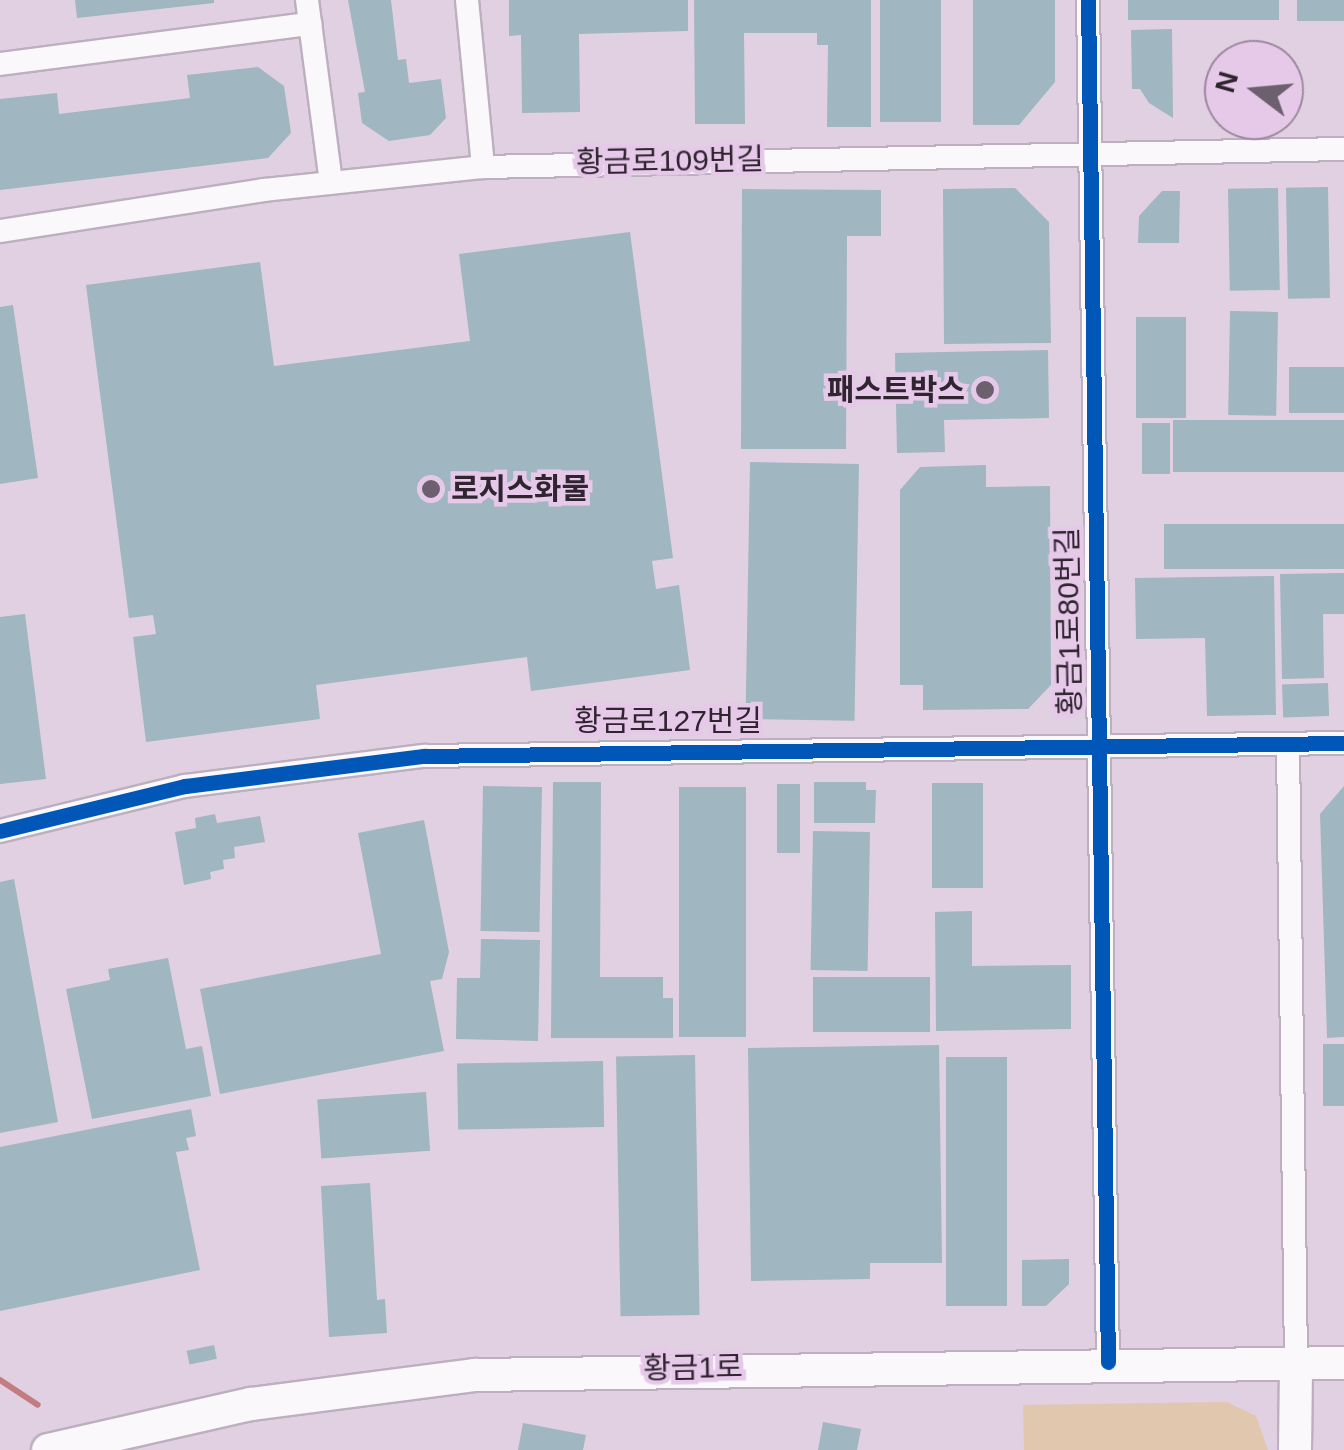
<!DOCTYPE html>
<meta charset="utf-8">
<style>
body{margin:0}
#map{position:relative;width:1344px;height:1450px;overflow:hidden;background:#e0d0e2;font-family:Helvetica,"Noto Sans KR",sans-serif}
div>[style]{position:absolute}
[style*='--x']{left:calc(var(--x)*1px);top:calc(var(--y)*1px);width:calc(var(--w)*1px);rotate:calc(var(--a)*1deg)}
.green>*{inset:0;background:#e1c7ad}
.stream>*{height:6px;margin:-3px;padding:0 3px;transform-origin:3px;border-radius:3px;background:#c37d81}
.building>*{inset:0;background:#a0b6c0;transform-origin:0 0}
.roads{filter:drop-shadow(2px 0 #bcb0be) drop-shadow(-2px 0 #bcb0be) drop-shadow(0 2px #bcb0be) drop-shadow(0 -2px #bcb0be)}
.street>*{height:22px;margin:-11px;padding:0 11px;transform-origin:11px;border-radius:11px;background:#faf8fb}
.secondary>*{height:32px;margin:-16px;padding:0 16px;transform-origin:16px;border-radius:16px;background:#faf8fb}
.cycleway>*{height:15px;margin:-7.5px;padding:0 7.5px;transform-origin:7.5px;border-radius:7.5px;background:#0057b8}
.dots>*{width:28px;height:28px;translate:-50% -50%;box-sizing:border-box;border:5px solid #e6c9e9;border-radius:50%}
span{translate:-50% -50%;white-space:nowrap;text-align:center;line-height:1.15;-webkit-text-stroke:9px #e6c9e9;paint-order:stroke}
.street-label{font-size:30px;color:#2f2430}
.poi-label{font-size:30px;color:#2f2430;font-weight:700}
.right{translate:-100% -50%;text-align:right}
.left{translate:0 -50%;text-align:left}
.north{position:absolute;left:1204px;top:40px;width:100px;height:100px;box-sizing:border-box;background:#e6c9e9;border:2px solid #9d879f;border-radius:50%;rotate:286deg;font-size:28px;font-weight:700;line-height:40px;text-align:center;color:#2f2430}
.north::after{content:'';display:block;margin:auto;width:35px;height:45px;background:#6d606e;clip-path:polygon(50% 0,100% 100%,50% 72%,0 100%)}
</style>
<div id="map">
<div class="green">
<div style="clip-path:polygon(1227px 1402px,1256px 1416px,1268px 1450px,1024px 1450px,1023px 1405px)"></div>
</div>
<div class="stream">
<div style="--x:0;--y:1380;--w:45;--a:33.3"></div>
</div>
<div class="building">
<div style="clip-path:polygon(75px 0,214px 0,214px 3px,77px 18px)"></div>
<div style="clip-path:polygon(348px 0,391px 0,398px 60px,406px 59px,409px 83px,441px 79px,446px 118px,430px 135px,389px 141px,362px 123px,358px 93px,365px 92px)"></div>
<div style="clip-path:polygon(509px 0,688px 0,688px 31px,579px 34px,580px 112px,522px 113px,521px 35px,509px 36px)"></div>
<div style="clip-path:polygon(694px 0,871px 0,871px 127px,827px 127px,828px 45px,817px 45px,817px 33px,744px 33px,745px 124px,695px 124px)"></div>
<div style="left:880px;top:0;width:61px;height:122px"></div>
<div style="clip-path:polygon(973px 0,1055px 0,1055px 82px,1019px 125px,973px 125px)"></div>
<div style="left:1128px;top:0;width:151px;height:20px"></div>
<div style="left:1297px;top:0;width:47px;height:21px"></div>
<div style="clip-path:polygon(1172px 29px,1173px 118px,1149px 103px,1140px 89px,1132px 89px,1131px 30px)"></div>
<div style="clip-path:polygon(258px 67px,284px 86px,291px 133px,268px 158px,0 190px,0 99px,57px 93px,59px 114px,190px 98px,187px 75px)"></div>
<div style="left:1328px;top:187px;width:111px;height:42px;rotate:89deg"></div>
<div style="clip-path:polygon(1015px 188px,1049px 222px,1051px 343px,944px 344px,943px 189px)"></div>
<div style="left:1278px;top:188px;width:102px;height:50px;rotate:89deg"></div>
<div style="clip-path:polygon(742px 189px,881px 190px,881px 236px,847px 236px,846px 449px,741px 449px)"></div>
<div style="clip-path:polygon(1162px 191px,1180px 191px,1179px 243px,1138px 243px,1139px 216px)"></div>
<div style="clip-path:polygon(630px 232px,673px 558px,652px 561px,656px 589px,679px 585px,690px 670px,531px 691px,527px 657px,316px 685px,320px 719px,146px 742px,133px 637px,156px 634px,153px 615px,129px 618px,86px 285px,260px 262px,274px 366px,470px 341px,459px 254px)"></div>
<div style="clip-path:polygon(13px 305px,38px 478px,0 484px,0 307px)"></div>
<div style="left:1230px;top:311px;width:48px;height:104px;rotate:1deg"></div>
<div style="left:1136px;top:317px;width:50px;height:101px"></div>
<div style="clip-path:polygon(1048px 350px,1049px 418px,944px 420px,945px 452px,897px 453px,895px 353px)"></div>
<div style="left:1344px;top:367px;width:46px;height:55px;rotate:90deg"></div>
<div style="left:1344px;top:420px;width:52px;height:171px;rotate:90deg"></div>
<div style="left:1142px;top:423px;width:28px;height:51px"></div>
<div style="left:750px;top:462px;width:109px;height:257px;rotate:1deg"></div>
<div style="clip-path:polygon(986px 465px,986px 487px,1050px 486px,1051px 685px,1028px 709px,923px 710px,923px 685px,900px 685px,900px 490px,920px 467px)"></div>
<div style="left:1344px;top:524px;width:45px;height:180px;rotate:90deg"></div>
<div style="clip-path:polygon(1344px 573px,1344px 614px,1323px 614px,1324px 678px,1282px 679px,1280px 574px)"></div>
<div style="clip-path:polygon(1274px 576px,1276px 715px,1207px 716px,1205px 638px,1136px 639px,1135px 578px)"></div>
<div style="clip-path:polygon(25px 614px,46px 779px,0 784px,0 617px)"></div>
<div style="left:1328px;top:683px;width:33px;height:46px;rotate:88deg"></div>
<div style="clip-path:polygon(553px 782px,601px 782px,600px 977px,663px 977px,663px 998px,673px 998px,673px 1038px,551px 1038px)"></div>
<div style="clip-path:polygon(814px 782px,866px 782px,866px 790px,876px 790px,875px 823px,814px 823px)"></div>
<div style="left:932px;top:783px;width:51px;height:105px"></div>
<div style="left:777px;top:784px;width:23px;height:69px"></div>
<div style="left:483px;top:786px;width:59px;height:145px;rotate:1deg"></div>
<div style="clip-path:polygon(1344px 786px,1344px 1037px,1327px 1038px,1320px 814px)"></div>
<div style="left:679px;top:787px;width:67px;height:250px"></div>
<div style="clip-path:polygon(215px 814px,217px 823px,260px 816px,265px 842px,234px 847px,235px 858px,223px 860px,224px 869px,210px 872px,211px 879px,184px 885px,175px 832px,196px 828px,195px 818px)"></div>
<div style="clip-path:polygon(424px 820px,449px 952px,442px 979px,430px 981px,444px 1051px,220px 1094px,200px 989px,381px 954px,358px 833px)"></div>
<div style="left:813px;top:831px;width:57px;height:139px;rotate:1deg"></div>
<div style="clip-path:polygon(14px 879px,58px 1122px,0 1133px,0 882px)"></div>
<div style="clip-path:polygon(972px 911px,972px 966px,1071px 965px,1071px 1029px,936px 1031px,935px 912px)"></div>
<div style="clip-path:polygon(481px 939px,540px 940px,538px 1041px,456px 1039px,457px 978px,480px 978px)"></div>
<div style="clip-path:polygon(168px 958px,186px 1049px,202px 1046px,211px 1096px,92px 1119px,66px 989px,110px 980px,108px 969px)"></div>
<div style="left:813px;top:977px;width:117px;height:55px"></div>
<div style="left:1344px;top:1044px;width:62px;height:21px;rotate:90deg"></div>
<div style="clip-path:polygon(939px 1045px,942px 1263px,870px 1263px,870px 1279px,751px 1281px,748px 1048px)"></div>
<div style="left:695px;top:1055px;width:260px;height:79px;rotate:89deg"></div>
<div style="left:1007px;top:1057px;width:249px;height:61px;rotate:90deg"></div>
<div style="left:603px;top:1061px;width:66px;height:146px;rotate:89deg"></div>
<div style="left:426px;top:1092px;width:59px;height:109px;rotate:86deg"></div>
<div style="clip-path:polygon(191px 1109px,196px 1136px,186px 1138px,189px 1150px,176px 1152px,200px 1270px,0 1311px,0 1147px)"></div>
<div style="clip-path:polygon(370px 1183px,377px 1300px,385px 1299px,387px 1333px,329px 1337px,321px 1186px)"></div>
<div style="clip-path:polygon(1069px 1259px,1069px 1284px,1046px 1306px,1022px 1306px,1022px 1260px)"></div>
<div style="left:214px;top:1345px;width:14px;height:28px;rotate:78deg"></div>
<div style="clip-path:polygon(823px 1422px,861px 1429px,857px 1450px,818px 1450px)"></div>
<div style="clip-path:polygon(523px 1423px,586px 1435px,583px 1450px,518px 1450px)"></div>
</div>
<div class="roads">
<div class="street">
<div style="--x:307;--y:0;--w:184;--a:82.5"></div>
<div style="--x:467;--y:0;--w:168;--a:84.5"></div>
<div style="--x:1088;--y:0;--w:1362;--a:89.16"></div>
<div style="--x:0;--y:64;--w:313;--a:-7.4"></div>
<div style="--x:0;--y:231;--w:267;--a:-8.8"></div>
<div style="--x:264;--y:190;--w:220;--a:-6"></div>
<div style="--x:483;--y:167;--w:861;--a:-1.2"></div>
<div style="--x:1288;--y:744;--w:620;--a:89.26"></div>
<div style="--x:0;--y:831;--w:190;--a:-13.7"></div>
<div style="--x:185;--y:786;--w:241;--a:-7.2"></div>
<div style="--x:424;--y:756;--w:920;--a:-0.81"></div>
</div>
<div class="secondary">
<div style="--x:48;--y:1450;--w:208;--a:-12.8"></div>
<div style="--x:251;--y:1404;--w:226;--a:-7.4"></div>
<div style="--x:475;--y:1375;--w:869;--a:-0.79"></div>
<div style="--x:1295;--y:1450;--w:86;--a:-89.3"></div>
</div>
</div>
<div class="cycleway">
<div style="--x:1088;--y:0;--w:1362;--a:89.16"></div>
<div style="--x:0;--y:831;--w:190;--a:-13.7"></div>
<div style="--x:185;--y:786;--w:241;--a:-7.2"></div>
<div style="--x:424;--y:756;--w:920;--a:-0.81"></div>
</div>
<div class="dots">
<div style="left:985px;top:390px;background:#6d606e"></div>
<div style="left:431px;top:489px;background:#6d606e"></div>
</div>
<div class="street-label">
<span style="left:670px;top:161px;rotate:-1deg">황금로109번길</span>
<span style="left:1069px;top:621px;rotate:-91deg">황금1로80번길</span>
<span style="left:668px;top:721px">황금로127번길</span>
<span style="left:693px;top:1368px;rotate:-1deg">황금1로</span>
</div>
<div class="poi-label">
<span class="right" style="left:965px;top:390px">패스트박스</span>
<span class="left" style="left:451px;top:489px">로지스화물</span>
</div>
<div class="north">N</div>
</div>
